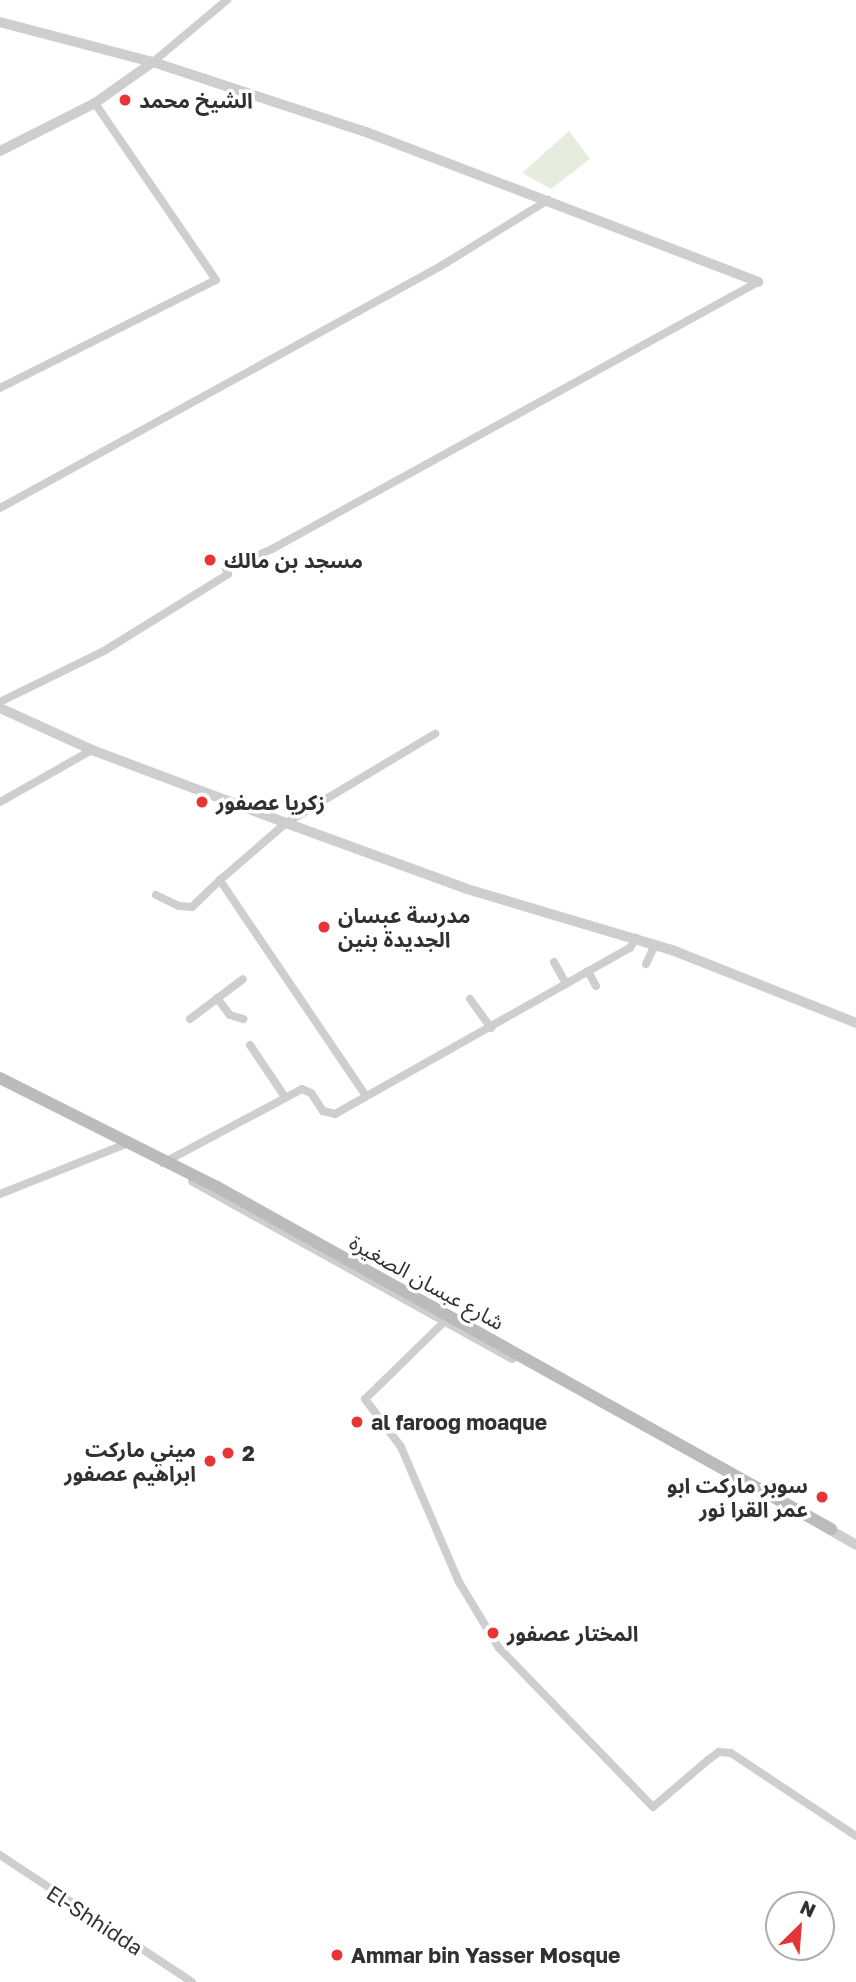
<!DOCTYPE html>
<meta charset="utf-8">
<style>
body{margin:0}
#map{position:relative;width:856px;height:1982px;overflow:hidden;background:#fff;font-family:"Golos Text","Noto Sans Arabic",sans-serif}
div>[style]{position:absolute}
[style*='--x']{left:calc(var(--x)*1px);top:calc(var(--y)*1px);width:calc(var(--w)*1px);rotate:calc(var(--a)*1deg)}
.green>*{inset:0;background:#e6eddf}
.minor>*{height:8px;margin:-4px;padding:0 4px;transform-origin:4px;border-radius:4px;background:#cecece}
.tertiary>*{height:10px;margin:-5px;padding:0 5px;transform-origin:5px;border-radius:5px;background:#cecece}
.secondary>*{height:12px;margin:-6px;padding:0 6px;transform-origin:6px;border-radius:6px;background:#bbb}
.dots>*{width:19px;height:19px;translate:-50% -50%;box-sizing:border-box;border:4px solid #fff;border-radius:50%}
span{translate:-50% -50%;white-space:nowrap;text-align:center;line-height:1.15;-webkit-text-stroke:7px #fff;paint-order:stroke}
.poi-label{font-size:21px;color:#313131;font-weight:700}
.left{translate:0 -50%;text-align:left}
.right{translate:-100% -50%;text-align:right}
.street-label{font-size:21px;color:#313131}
.north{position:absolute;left:765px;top:1891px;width:70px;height:70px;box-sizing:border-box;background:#fff;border:2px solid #adadad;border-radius:50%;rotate:25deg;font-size:19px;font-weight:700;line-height:28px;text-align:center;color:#313131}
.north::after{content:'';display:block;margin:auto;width:24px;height:32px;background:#e73436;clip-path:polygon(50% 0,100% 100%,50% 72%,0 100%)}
</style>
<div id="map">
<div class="green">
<div style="clip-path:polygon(569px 131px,590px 159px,551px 189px,522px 173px)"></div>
</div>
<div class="minor">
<div style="--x:153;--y:62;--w:97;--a:-40"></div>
<div style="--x:0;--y:388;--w:241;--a:-26.6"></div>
<div style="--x:216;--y:280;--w:214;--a:-124.4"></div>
<div style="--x:0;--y:508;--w:503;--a:-28.76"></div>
<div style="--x:441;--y:266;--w:126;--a:-31.7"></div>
<div style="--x:0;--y:702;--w:116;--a:-26.1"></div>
<div style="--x:104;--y:651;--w:146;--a:-31.8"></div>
<div style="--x:228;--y:574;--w:5;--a:-112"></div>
<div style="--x:226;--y:569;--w:50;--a:-23.5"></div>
<div style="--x:272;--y:549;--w:555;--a:-28.78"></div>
<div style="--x:0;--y:802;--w:106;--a:-29.5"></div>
<div style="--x:156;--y:895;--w:25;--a:26"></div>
<div style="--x:179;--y:906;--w:13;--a:4"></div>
<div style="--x:192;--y:907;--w:39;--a:-44"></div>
<div style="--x:554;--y:962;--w:25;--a:61"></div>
<div style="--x:646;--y:964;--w:21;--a:-65"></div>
<div style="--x:588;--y:971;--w:17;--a:62"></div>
<div style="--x:217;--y:998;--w:21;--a:53"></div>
<div style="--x:230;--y:1015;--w:14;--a:17"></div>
<div style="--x:470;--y:999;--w:36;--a:54"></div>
<div style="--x:190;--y:1019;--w:66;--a:-37"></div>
<div style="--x:250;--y:1045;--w:63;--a:56.1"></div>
<div style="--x:366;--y:1096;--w:261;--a:-124.1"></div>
<div style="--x:220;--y:880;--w:87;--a:-40.8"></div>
<div style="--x:286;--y:823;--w:174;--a:-30.9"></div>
<div style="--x:163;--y:1163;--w:157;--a:-28"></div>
<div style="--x:302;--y:1089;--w:10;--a:24"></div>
<div style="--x:311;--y:1093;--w:22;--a:56"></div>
<div style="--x:323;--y:1111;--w:12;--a:14"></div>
<div style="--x:335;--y:1114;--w:338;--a:-29.4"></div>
<div style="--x:630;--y:948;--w:12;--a:-59"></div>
<div style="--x:0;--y:1194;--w:132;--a:-21.7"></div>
<div style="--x:444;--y:1322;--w:110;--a:135.7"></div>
<div style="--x:365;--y:1399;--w:60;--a:53.1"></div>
<div style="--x:401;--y:1447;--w:147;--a:66.8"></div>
<div style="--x:459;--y:1582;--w:77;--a:58.8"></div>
<div style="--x:499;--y:1648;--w:221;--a:45.9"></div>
<div style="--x:653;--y:1807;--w:72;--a:-40.5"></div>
<div style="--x:708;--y:1760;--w:14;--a:-36"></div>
<div style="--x:719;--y:1752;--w:12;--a:5"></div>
<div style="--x:731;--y:1753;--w:150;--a:33.6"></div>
<div style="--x:0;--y:1855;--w:230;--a:33.5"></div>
</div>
<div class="tertiary">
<div style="--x:0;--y:22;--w:158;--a:14.7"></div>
<div style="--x:153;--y:62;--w:224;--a:18.2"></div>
<div style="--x:366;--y:132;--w:420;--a:20.9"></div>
<div style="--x:0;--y:151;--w:106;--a:-26.8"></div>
<div style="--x:95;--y:103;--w:71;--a:-35.3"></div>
<div style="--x:0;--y:708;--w:101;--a:24.5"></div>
<div style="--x:92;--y:750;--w:207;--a:20.6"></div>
<div style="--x:286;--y:823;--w:193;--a:20"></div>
<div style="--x:467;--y:889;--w:214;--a:16.6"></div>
<div style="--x:672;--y:950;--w:198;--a:21.6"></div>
<div style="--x:193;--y:1181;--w:365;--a:29"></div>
<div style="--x:825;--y:1527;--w:36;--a:30"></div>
</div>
<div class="secondary">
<div style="--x:0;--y:1078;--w:243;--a:26.7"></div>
<div style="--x:217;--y:1187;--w:703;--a:29.12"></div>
</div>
<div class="dots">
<div style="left:125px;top:100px;background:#e73436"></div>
<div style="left:210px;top:560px;background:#e73436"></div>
<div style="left:202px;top:802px;background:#e73436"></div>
<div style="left:324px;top:927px;background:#e73436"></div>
<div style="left:357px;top:1422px;background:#e73436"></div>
<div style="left:228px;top:1453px;background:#e73436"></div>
<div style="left:210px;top:1461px;background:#e73436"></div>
<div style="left:822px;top:1497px;background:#e73436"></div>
<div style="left:493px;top:1633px;background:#e73436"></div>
<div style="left:337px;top:1955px;background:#e73436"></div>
</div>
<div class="poi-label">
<span class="left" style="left:139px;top:100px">الشيخ محمد</span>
<span class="left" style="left:224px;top:560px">مسجد بن مالك</span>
<span class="left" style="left:216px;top:802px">زكريا عصفور</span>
<span class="left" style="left:338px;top:927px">مدرسة عبسان<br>الجديدة بنين</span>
<span class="left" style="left:371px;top:1422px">al faroog moaque</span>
<span class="right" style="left:196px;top:1461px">ميني ماركت<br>ابراهيم عصفور</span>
<span class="left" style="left:242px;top:1453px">2</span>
<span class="right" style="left:808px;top:1497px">سوبر ماركت ابو<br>عمر القرا نور</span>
<span class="left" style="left:507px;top:1633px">المختار عصفور</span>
<span class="left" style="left:351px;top:1955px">Ammar bin Yasser Mosque</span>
</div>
<div class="street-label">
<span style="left:427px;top:1282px;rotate:29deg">شارع عبسان الصغيرة</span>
<span style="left:95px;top:1920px;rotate:33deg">El-Shhidda</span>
</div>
<div class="north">N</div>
</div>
